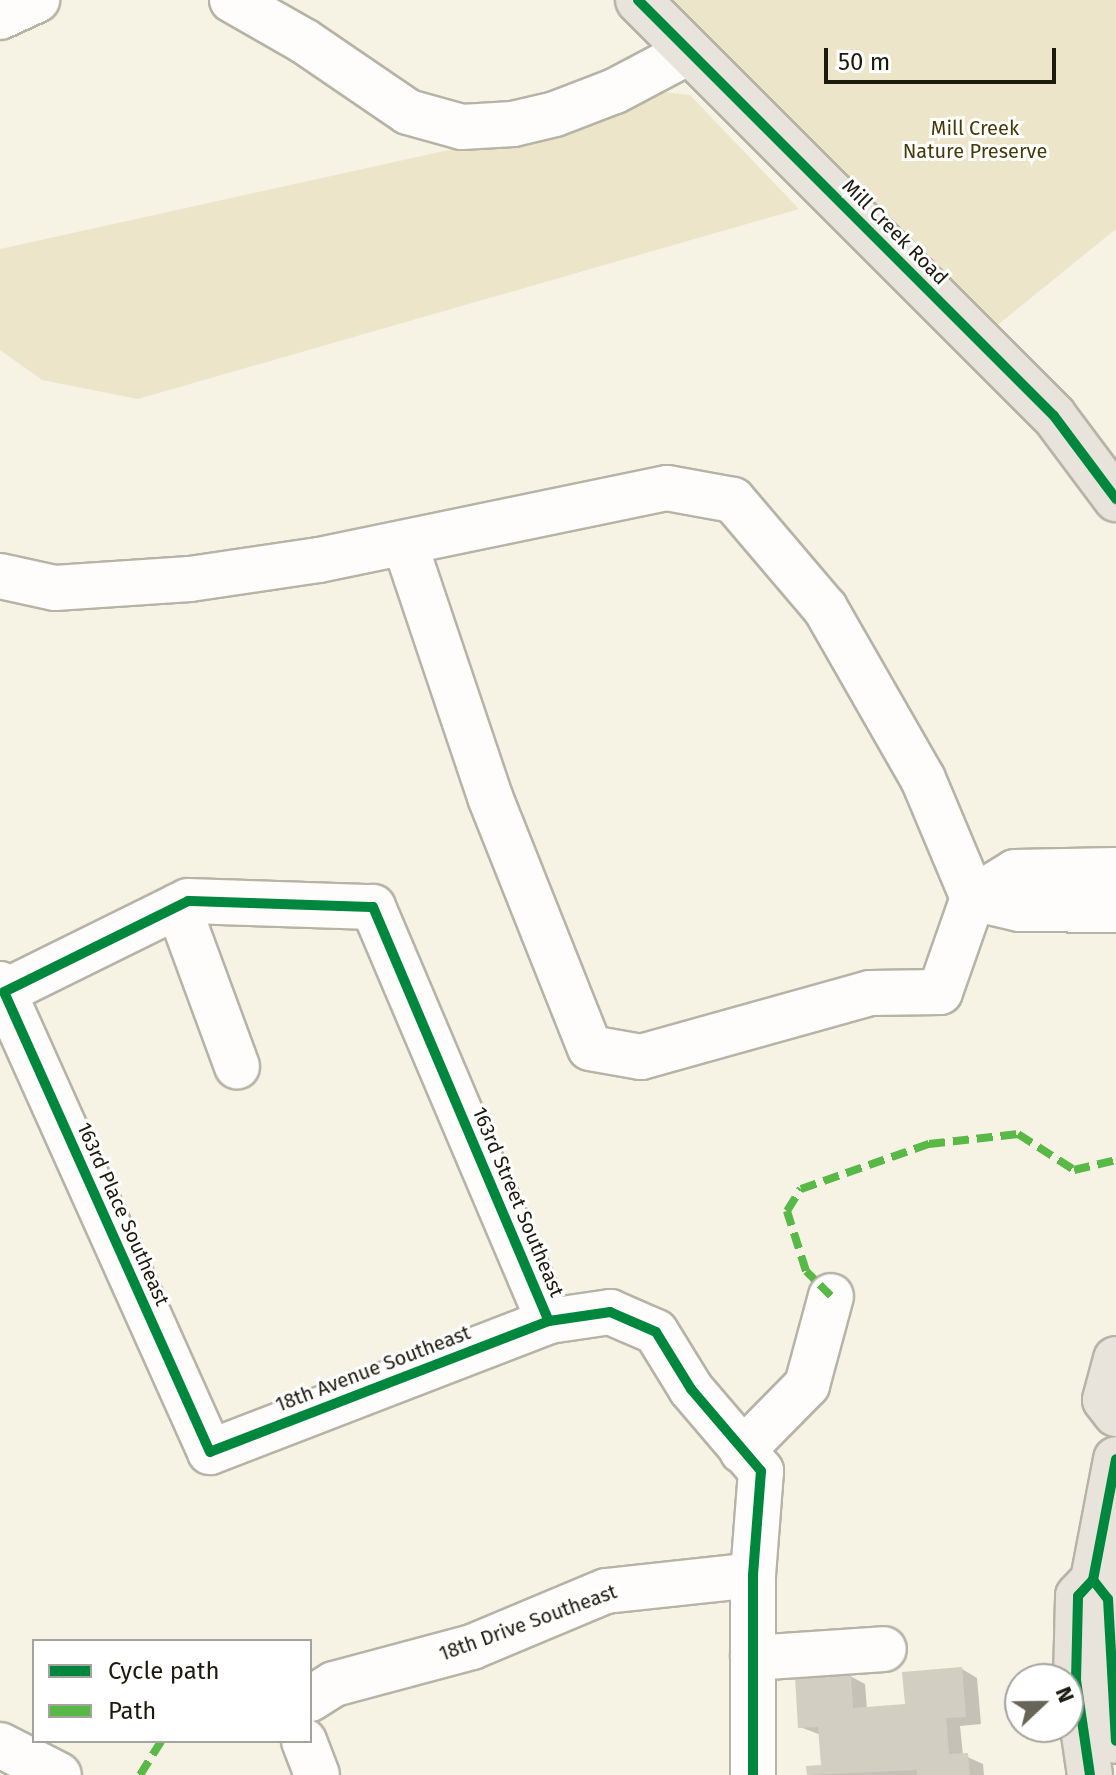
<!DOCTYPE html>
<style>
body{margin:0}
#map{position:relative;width:1116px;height:1775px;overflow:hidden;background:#f6f2e4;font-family:"Fira Sans",sans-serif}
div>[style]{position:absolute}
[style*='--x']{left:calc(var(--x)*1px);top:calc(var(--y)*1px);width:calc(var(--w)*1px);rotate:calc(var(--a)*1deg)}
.green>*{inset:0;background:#ede5ca}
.shadow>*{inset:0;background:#0003}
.building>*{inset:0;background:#d2cfc2}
.roads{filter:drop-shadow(2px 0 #b6b3a7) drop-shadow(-2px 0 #b6b3a7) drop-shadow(0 2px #b6b3a7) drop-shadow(0 -2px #b6b3a7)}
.minor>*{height:44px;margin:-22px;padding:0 22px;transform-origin:22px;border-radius:22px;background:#fefdfb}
.major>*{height:44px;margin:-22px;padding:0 22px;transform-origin:22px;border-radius:22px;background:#e8e4db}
.quiet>*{height:8px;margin-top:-4px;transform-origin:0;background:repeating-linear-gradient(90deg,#58b947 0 16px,transparent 0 24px)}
.cycleway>*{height:10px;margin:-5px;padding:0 5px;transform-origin:5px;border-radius:5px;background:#00873e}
span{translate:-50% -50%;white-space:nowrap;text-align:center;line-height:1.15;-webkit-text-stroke:6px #fff;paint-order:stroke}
.park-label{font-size:20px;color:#453905}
.street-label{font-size:20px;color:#1c190d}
.legend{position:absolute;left:32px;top:1639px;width:280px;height:104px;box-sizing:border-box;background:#fff;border:2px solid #a4a39e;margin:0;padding:10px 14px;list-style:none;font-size:24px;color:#1c190d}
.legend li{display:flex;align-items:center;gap:16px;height:40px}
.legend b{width:40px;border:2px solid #a4a39e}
.north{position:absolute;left:1004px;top:1663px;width:80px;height:80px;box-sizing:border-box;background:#fff;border:2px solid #a4a39e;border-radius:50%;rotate:68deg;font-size:22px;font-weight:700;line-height:32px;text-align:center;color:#1c190d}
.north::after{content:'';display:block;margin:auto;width:28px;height:36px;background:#686558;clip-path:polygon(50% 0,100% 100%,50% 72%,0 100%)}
.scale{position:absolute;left:824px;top:48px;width:232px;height:36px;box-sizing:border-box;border:4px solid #1c190d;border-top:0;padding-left:10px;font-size:24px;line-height:28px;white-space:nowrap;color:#1c190d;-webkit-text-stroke:6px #fff;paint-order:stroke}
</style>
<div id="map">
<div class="green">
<div style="clip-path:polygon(638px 0,1116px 0,1116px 229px,979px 340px,836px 199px,735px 61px,689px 52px)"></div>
<div style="clip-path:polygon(656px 91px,690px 95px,799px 209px,138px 399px,42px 380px,0 350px,0 249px,571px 123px)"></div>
</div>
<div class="shadow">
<div style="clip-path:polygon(962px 1669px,977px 1678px,981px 1724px,960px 1726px,963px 1755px,983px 1764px,984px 1775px,809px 1775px,808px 1768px,823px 1767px,821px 1735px,800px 1727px,850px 1676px,865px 1684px,867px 1709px,907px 1706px)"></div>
</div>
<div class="building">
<div style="clip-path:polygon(962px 1667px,966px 1717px,946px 1718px,949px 1754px,968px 1753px,970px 1775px,917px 1775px,917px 1770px,807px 1775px,806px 1766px,821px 1765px,818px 1727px,798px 1728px,795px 1677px,851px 1674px,853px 1708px,905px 1704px,902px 1672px)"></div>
</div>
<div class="roads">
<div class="minor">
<div style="--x:232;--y:0;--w:83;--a:29.7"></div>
<div style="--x:304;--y:41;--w:126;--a:34.3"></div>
<div style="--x:408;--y:112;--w:56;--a:15.5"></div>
<div style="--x:462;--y:127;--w:51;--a:-3.4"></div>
<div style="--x:513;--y:124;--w:43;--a:-13.4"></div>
<div style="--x:555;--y:114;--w:64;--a:-21"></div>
<div style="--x:615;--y:91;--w:84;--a:-27.8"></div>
<div style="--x:0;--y:17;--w:41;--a:-24.7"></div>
<div style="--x:405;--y:544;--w:267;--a:71.4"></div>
<div style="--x:490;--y:797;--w:270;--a:68.3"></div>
<div style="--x:590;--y:1048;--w:52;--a:10"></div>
<div style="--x:641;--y:1057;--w:238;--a:-15.6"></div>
<div style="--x:870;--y:993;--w:70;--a:-0.8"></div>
<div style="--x:940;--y:992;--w:100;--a:-70.7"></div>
<div style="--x:973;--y:898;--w:49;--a:-31.8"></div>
<div style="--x:1015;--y:872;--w:101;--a:-1.1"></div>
<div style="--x:0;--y:576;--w:56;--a:12.3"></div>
<div style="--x:55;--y:588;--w:135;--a:-3.8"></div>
<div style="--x:190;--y:579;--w:130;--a:-8.4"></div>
<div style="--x:319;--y:560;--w:355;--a:-11.7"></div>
<div style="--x:667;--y:488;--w:67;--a:10.3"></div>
<div style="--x:733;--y:500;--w:142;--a:49.6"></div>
<div style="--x:825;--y:608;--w:197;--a:60.2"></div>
<div style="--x:923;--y:779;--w:129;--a:67.2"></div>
<div style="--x:973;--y:898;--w:48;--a:13.2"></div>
<div style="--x:1020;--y:909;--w:96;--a:0.6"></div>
<div style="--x:178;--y:906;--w:171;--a:69.8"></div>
<div style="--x:0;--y:984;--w:513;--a:65.83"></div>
<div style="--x:210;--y:1452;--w:363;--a:-21.1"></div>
<div style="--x:4;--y:992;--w:205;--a:-26.3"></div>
<div style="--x:188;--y:901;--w:185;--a:1.9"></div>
<div style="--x:373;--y:907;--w:450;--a:67"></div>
<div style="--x:549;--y:1321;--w:62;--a:-8.4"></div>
<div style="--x:610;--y:1312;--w:50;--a:23.5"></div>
<div style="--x:656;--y:1332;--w:67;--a:58.4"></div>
<div style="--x:691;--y:1389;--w:108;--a:49.5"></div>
<div style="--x:761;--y:1471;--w:104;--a:94.4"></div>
<div style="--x:753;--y:1575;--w:200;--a:90"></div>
<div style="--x:742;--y:1451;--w:93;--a:-45.4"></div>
<div style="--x:807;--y:1385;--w:92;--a:-74.9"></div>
<div style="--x:753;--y:1658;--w:131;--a:-3.9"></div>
<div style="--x:310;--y:1699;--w:28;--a:-32"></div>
<div style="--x:334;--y:1684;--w:143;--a:-15"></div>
<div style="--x:472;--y:1647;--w:145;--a:-22.7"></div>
<div style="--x:606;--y:1591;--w:148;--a:-6.2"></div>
<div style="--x:304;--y:1741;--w:36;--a:69"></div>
<div style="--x:0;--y:1745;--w:66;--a:27"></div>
</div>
<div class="major">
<div style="--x:638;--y:0;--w:588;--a:45"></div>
<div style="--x:1054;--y:416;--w:104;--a:53.2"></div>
<div style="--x:1116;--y:1359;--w:42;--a:105"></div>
<div style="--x:1105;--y:1400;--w:18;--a:52"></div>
<div style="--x:1093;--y:1580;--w:24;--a:52"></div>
<div style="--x:1108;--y:1599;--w:142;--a:86.8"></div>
<div style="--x:1090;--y:1775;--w:96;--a:-98.4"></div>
<div style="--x:1076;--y:1680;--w:84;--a:-88.6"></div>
<div style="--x:1078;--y:1596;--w:22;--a:-47"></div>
<div style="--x:1093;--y:1580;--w:123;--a:-79.2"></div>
</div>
</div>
<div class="quiet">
<div style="--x:831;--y:1296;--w:35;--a:-135"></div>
<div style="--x:806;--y:1271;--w:63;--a:-107.6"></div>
<div style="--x:787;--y:1211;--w:26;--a:-58"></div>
<div style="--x:801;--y:1189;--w:136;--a:-19.4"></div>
<div style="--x:929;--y:1144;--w:90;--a:-6.4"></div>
<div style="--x:1018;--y:1134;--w:67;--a:32.7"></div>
<div style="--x:1074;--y:1170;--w:43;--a:-13.4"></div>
<div style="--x:140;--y:1775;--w:40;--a:-58"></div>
</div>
<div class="cycleway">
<div style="--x:638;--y:0;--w:588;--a:45"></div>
<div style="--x:1054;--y:416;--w:104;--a:53.2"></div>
<div style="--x:549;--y:1321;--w:363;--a:158.9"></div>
<div style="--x:210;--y:1452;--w:504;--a:-114.12"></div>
<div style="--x:4;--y:992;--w:205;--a:-26.3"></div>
<div style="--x:188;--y:901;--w:185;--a:1.9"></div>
<div style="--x:373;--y:907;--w:450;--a:67"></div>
<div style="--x:549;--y:1321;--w:62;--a:-8.4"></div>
<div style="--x:610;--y:1312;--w:50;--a:23.5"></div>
<div style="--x:656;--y:1332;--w:67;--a:58.4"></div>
<div style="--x:691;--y:1389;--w:108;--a:49.5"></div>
<div style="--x:761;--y:1471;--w:104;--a:94.4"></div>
<div style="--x:753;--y:1575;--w:200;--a:90"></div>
<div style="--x:1093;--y:1580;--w:24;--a:52"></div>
<div style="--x:1108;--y:1599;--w:142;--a:86.8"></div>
<div style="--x:1090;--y:1775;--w:96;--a:-98.4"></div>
<div style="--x:1076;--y:1680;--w:84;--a:-88.6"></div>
<div style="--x:1078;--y:1596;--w:22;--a:-47"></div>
<div style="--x:1093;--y:1580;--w:123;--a:-79.2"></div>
</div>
<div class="park-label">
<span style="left:975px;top:140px">Mill Creek<br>Nature Preserve</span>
</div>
<div class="street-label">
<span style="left:895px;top:232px;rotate:45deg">Mill Creek Road</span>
<span style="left:518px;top:1202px;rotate:67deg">163rd Street Southeast</span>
<span style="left:123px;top:1214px;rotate:66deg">163rd Place Southeast</span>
<span style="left:373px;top:1369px;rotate:-21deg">18th Avenue Southeast</span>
<span style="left:528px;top:1623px;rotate:-20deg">18th Drive Southeast</span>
</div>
<ul class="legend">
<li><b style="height:10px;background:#00873e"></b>Cycle path</li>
<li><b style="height:10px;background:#58b947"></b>Path</li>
</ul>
<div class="north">N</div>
<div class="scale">50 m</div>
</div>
